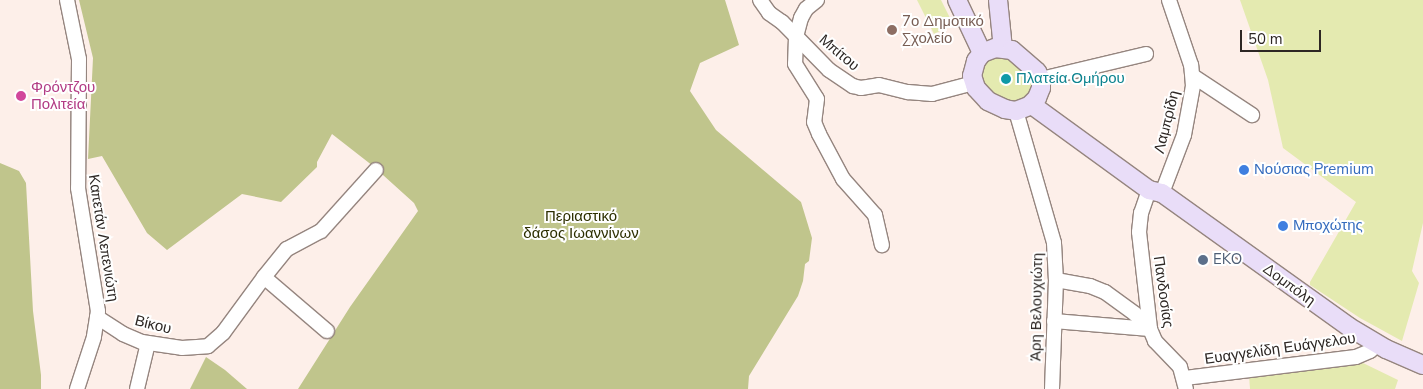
<!DOCTYPE html>
<meta charset="utf-8">
<style>
body{margin:0}
#map{position:relative;width:1423px;height:389px;overflow:hidden;background:#fdefe9;font-family:"Nunito Sans",sans-serif}
div>[style]{position:absolute}
[style*='--x']{left:calc(var(--x)*1px);top:calc(var(--y)*1px);width:calc(var(--w)*1px);rotate:calc(var(--a)*1deg)}
.green>*{inset:0;background:#e4eab0}
.forest>*{inset:0;background:#c0c58c}
.roads{filter:drop-shadow(1px 0 #95857f) drop-shadow(-1px 0 #95857f) drop-shadow(0 1px #95857f) drop-shadow(0 -1px #95857f)}
.minor>*{height:14px;margin:-7px;padding:0 7px;transform-origin:7px;border-radius:7px;background:#fff}
.major>*{height:18px;margin:-9px;padding:0 9px;transform-origin:9px;border-radius:9px;background:#e9ddf8}
.dots>*{width:14px;height:14px;translate:-50% -50%;box-sizing:border-box;border:2px solid #fff;border-radius:50%}
span{translate:-50% -50%;white-space:nowrap;text-align:center;line-height:1.15;-webkit-text-stroke:4px #fff;paint-order:stroke}
.education-label{font-size:15px;color:#785e54}
.left{translate:0 -50%;text-align:left}
.street-label{font-size:15px;color:#2d2724}
.culture-label{font-size:15px;color:#0d838f}
.hotel-label{font-size:15px;color:#b23c85}
.shop-label{font-size:15px;color:#366cbe}
.park-label{font-size:15px;color:#2d2f01}
.service-label{font-size:15px;color:#4e5e75}
.scale{position:absolute;left:1240px;top:30px;width:81px;height:22px;box-sizing:border-box;border:2px solid #2d2724;border-top:0;padding-left:6px;font-size:15px;line-height:18px;white-space:nowrap;color:#2d2724;-webkit-text-stroke:4px #fff;paint-order:stroke}
</style>
<div id="map">
<div class="green">
<div style="clip-path:polygon(917px 0,941px 0,953px 24px,934px 34px)"></div>
<div style="clip-path:polygon(1240px 0,1423px 0,1423px 223px,1412px 271px,1419px 283px,1402px 341px,1360px 318px,1310px 285px,1310px 282px,1356px 202px,1283px 148px,1268px 80px)"></div>
<div style="clip-path:polygon(997px 55px,1008px 56px,1028px 73px,1033px 88px,1025px 101px,1005px 104px,984px 88px,981px 77px,983px 68px,987px 60px)"></div>
<div style="clip-path:polygon(1363px 363px,1398px 380px,1395px 389px,1250px 389px,1249px 375px)"></div>
</div>
<div class="forest">
<div style="clip-path:polygon(79px 0,725px 0,739px 45px,700px 63px,690px 91px,716px 130px,801px 202px,812px 238px,809px 261px,805px 264px,803px 281px,798px 296px,749px 376px,748px 389px,298px 389px,350px 307px,418px 211px,414px 203px,373px 166px,332px 134px,317px 162px,317px 167px,281px 202px,242px 194px,167px 250px,147px 233px,102px 156px,88px 159px,93px 58px)"></div>
<div style="clip-path:polygon(0 163px,19px 171px,26px 183px,33px 311px,41px 375px,41px 389px,0 389px)"></div>
<div style="clip-path:polygon(206px 357px,225px 370px,247px 389px,190px 389px)"></div>
</div>
<div class="roads">
<div class="minor">
<div style="--x:67;--y:0;--w:60;--a:78.5"></div>
<div style="--x:79;--y:59;--w:129;--a:90.4"></div>
<div style="--x:78;--y:188;--w:125;--a:80.8"></div>
<div style="--x:98;--y:311;--w:26;--a:99"></div>
<div style="--x:94;--y:337;--w:55;--a:108.1"></div>
<div style="--x:760;--y:0;--w:16;--a:55"></div>
<div style="--x:769;--y:13;--w:16;--a:35"></div>
<div style="--x:782;--y:22;--w:67;--a:45.6"></div>
<div style="--x:829;--y:70;--w:29;--a:34"></div>
<div style="--x:853;--y:86;--w:8;--a:14"></div>
<div style="--x:861;--y:88;--w:18;--a:-9"></div>
<div style="--x:879;--y:85;--w:30;--a:14"></div>
<div style="--x:908;--y:92;--w:24;--a:5"></div>
<div style="--x:932;--y:94;--w:43;--a:-14.7"></div>
<div style="--x:817;--y:0;--w:14;--a:141"></div>
<div style="--x:806;--y:9;--w:10;--a:119"></div>
<div style="--x:801;--y:18;--w:20;--a:105"></div>
<div style="--x:796;--y:37;--w:27;--a:92"></div>
<div style="--x:795;--y:64;--w:41;--a:57.8"></div>
<div style="--x:817;--y:99;--w:23;--a:97"></div>
<div style="--x:814;--y:122;--w:13;--a:67"></div>
<div style="--x:819;--y:134;--w:51;--a:61.9"></div>
<div style="--x:843;--y:179;--w:48;--a:48.4"></div>
<div style="--x:875;--y:215;--w:31;--a:77"></div>
<div style="--x:1193;--y:76;--w:71;--a:33.5"></div>
<div style="--x:1041;--y:79;--w:108;--a:-13.4"></div>
<div style="--x:1016;--y:111;--w:137;--a:73.9"></div>
<div style="--x:1054;--y:243;--w:37;--a:87"></div>
<div style="--x:1056;--y:280;--w:109;--a:92.1"></div>
<div style="--x:1149;--y:190;--w:24;--a:109"></div>
<div style="--x:1141;--y:213;--w:19;--a:96"></div>
<div style="--x:1139;--y:232;--w:98;--a:83.5"></div>
<div style="--x:1150;--y:329;--w:13;--a:67"></div>
<div style="--x:1155;--y:341;--w:36;--a:46"></div>
<div style="--x:1180;--y:367;--w:23;--a:75"></div>
<div style="--x:1162;--y:193;--w:62;--a:-69.2"></div>
<div style="--x:1184;--y:135;--w:50;--a:-79.6"></div>
<div style="--x:1193;--y:86;--w:21;--a:-95"></div>
<div style="--x:1191;--y:65;--w:69;--a:-108.7"></div>
<div style="--x:264;--y:277;--w:83;--a:40.6"></div>
<div style="--x:1056;--y:280;--w:35;--a:10"></div>
<div style="--x:1090;--y:286;--w:16;--a:22"></div>
<div style="--x:1105;--y:292;--w:37;--a:36"></div>
<div style="--x:1135;--y:314;--w:21;--a:45"></div>
<div style="--x:97;--y:317;--w:31;--a:33"></div>
<div style="--x:123;--y:334;--w:21;--a:23"></div>
<div style="--x:142;--y:342;--w:40;--a:8.5"></div>
<div style="--x:182;--y:348;--w:26;--a:-4"></div>
<div style="--x:208;--y:346;--w:20;--a:-41"></div>
<div style="--x:223;--y:333;--w:69;--a:-53.8"></div>
<div style="--x:264;--y:277;--w:36;--a:-51"></div>
<div style="--x:287;--y:249;--w:38;--a:-28"></div>
<div style="--x:321;--y:231;--w:82;--a:-48"></div>
<div style="--x:1054;--y:321;--w:96;--a:4.8"></div>
<div style="--x:1185;--y:378;--w:172;--a:-7"></div>
<div style="--x:1356;--y:357;--w:15;--a:-23"></div>
<div style="--x:1370;--y:351;--w:9;--a:-41"></div>
<div style="--x:137;--y:389;--w:47;--a:-76.6"></div>
</div>
<div class="major">
<div style="--x:957;--y:0;--w:59;--a:64.7"></div>
<div style="--x:998;--y:0;--w:48;--a:84.1"></div>
<div style="--x:995;--y:48;--w:17;--a:7"></div>
<div style="--x:1012;--y:50;--w:33;--a:41"></div>
<div style="--x:1037;--y:72;--w:8;--a:60"></div>
<div style="--x:1041;--y:79;--w:9;--a:90"></div>
<div style="--x:1041;--y:88;--w:11;--a:112"></div>
<div style="--x:1037;--y:98;--w:11;--a:135"></div>
<div style="--x:1029;--y:106;--w:14;--a:159"></div>
<div style="--x:1016;--y:111;--w:11;--a:-170"></div>
<div style="--x:1005;--y:109;--w:19;--a:-155"></div>
<div style="--x:988;--y:101;--w:18;--a:-133"></div>
<div style="--x:976;--y:88;--w:13;--a:-108"></div>
<div style="--x:972;--y:76;--w:16;--a:-75"></div>
<div style="--x:976;--y:61;--w:10;--a:-53"></div>
<div style="--x:982;--y:53;--w:14;--a:-21"></div>
<div style="--x:1032;--y:105;--w:145;--a:36"></div>
<div style="--x:1149;--y:190;--w:13;--a:13"></div>
<div style="--x:1162;--y:193;--w:230;--a:35.6"></div>
<div style="--x:1349;--y:327;--w:43;--a:30.7"></div>
<div style="--x:1386;--y:349;--w:40;--a:23.4"></div>
</div>
</div>
<div class="dots">
<div style="left:892px;top:30px;background:#8d6e63"></div>
<div style="left:1006px;top:79px;background:#0f9aa8"></div>
<div style="left:21px;top:96px;background:#d1479c"></div>
<div style="left:1244px;top:170px;background:#3f7fe0"></div>
<div style="left:1283px;top:226px;background:#3f7fe0"></div>
<div style="left:1203px;top:260px;background:#5c6f8a"></div>
</div>
<div class="education-label">
<span class="left" style="left:902px;top:30px">7ο Δημοτικό<br>Σχολείο</span>
</div>
<div class="street-label">
<span style="left:839px;top:53px;rotate:40deg">Μπίτου</span>
<span style="left:1167px;top:122px;rotate:-76deg">Λαμπρίδη</span>
<span style="left:103px;top:238px;rotate:81deg">Καπετάν Λεπενιώτη</span>
<span style="left:1289px;top:285px;rotate:36deg">Δομπόλη</span>
<span style="left:1163px;top:292px;rotate:82deg">Πανδοσίας</span>
<span style="left:1037px;top:307px;rotate:-89deg">Άρη Βελουχιώτη</span>
<span style="left:153px;top:325px;rotate:14deg">Βίκου</span>
<span style="left:1280px;top:349px;rotate:-8deg">Ευαγγελίδη Ευάγγελου</span>
</div>
<div class="culture-label">
<span class="left" style="left:1016px;top:79px">Πλατεία Ομήρου</span>
</div>
<div class="hotel-label">
<span class="left" style="left:31px;top:96px">Φρόντζου<br>Πολιτεία</span>
</div>
<div class="shop-label">
<span class="left" style="left:1254px;top:170px">Νούσιας Premium</span>
<span class="left" style="left:1293px;top:226px">Μποχώτης</span>
</div>
<div class="park-label">
<span style="left:581px;top:225px">Περιαστικό<br>δάσος Ιωαννίνων</span>
</div>
<div class="service-label">
<span class="left" style="left:1213px;top:260px">EKO</span>
</div>
<div class="scale">50 m</div>
</div>
